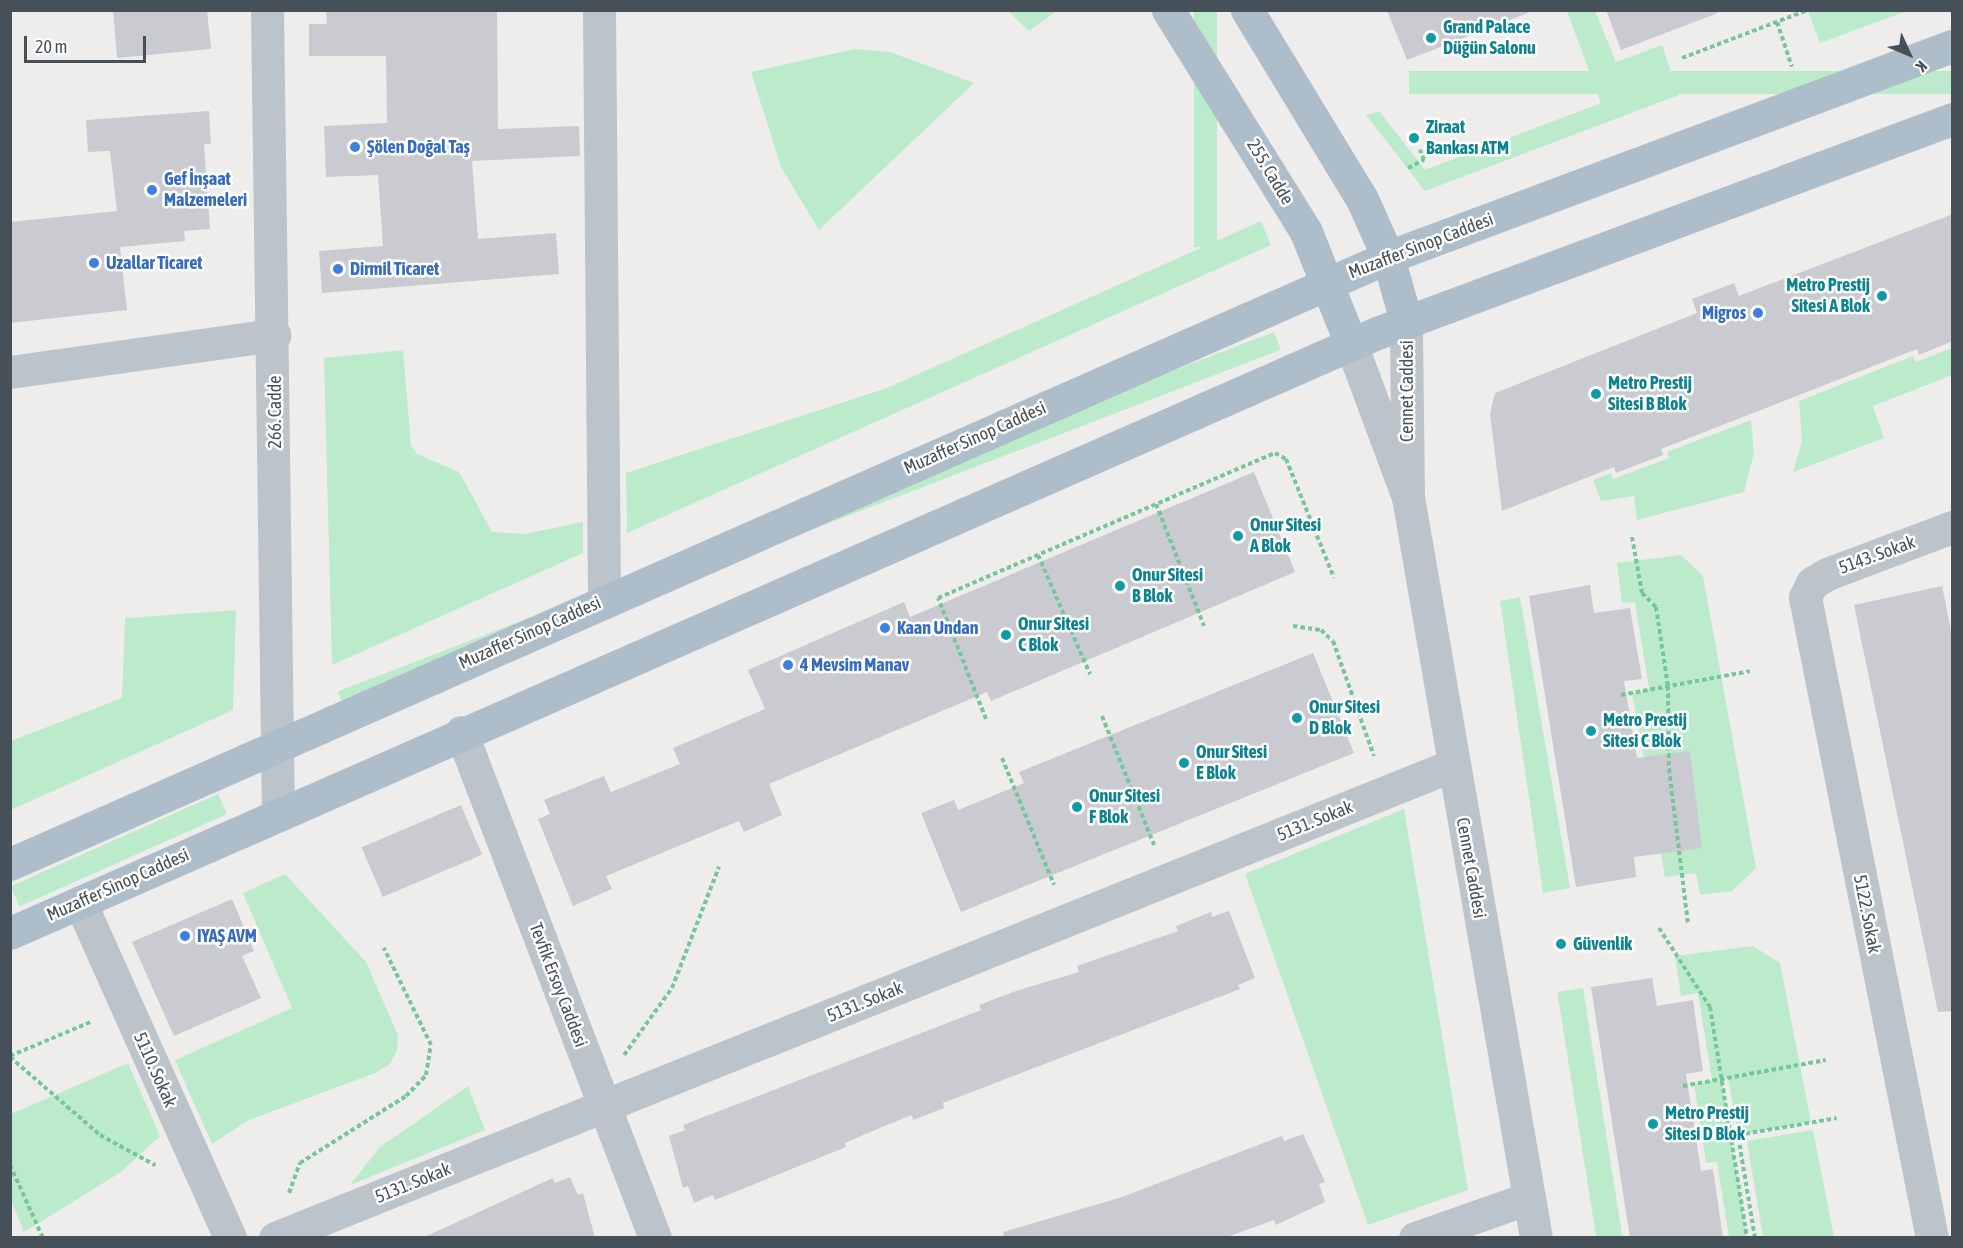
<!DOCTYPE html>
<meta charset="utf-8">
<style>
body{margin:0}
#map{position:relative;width:1963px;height:1248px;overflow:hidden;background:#efecec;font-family:"Asap Condensed",sans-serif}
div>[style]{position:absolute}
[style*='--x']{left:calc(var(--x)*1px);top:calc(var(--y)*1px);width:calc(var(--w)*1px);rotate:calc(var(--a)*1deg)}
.green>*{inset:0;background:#bcebcc;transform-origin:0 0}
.building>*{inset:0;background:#c9cbd1;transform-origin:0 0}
.path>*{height:4px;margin-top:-2px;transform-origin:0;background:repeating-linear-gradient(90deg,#76c69b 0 4.5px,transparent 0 7.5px)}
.minor>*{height:33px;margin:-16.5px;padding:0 16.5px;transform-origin:16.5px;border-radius:16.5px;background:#bbc4cb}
.major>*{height:33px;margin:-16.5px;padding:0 16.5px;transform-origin:16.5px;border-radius:16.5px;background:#adbdca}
.dots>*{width:16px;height:16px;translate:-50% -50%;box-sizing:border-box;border:3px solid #fff;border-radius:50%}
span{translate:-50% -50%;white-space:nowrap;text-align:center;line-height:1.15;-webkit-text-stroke:5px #fff;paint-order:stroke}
.culture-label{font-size:18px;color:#0d838f;font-weight:700}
.left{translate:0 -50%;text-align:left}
.right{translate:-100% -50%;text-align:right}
.shop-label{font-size:18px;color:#366cbe;font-weight:700}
.street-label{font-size:18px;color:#455058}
.frame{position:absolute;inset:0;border:12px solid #455058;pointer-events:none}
.north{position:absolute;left:1879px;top:24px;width:60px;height:60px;-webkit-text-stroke:4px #fff;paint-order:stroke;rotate:134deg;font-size:16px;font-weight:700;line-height:24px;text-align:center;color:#455058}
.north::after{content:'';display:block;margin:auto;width:21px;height:27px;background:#455058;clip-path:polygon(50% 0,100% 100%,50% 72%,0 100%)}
.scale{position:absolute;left:24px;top:36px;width:122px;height:27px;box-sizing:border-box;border:3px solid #455058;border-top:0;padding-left:8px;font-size:18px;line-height:21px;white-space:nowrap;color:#455058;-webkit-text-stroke:4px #fff;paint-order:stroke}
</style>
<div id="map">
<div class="green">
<div style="clip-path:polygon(1008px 11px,1057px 11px,1029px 31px)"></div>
<div style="left:1194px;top:11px;width:23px;height:236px"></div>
<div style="clip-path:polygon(1567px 11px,1595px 11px,1616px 62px,1662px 45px,1679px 95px,1425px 191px,1366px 115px,1379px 111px,1425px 170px,1601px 103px)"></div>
<div style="clip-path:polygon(1808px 11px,1808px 10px,1907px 11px,1820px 43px)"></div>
<div style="clip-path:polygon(855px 49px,890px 52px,974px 83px,819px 230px,781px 167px,751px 72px)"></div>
<div style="left:1952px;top:71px;width:23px;height:543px;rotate:90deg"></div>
<div style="clip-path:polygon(1261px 221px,1271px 245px,627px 533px,626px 473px,887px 388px)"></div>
<div style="left:1274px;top:332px;width:19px;height:1003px;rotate:69deg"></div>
<div style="clip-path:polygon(1952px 348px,1952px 375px,1873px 406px,1884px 438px,1793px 472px,1802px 441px,1799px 401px,1913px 356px,1916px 362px)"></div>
<div style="clip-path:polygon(403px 350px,411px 445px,417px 454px,459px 472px,492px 532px,525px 534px,583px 522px,583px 553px,332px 665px,324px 358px)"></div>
<div style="clip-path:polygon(1751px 420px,1754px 453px,1744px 492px,1637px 520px,1634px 496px,1601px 501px,1593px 480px,1611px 473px,1613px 479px,1669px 458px,1667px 452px)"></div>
<div style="clip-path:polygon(1681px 555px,1703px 576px,1756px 868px,1732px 891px,1700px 895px,1696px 873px,1665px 877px,1632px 693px,1649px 689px,1635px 602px,1622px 603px,1617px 563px)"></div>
<div style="clip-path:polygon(1520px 597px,1570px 888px,1543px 893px,1500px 601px)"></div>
<div style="clip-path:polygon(236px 610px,233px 710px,11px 810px,11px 741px,122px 698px,125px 618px)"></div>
<div style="left:218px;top:794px;width:22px;height:227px;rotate:66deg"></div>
<div style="clip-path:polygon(1404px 809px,1468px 1190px,1368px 1225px,1245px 874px)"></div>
<div style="clip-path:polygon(285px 874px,366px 962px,398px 1035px,397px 1051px,389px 1065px,375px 1073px,249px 1120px,212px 1144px,175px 1060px,292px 1008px,243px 893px)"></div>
<div style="clip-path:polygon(1753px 946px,1780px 963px,1811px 1122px,1738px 1135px,1728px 1078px,1722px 1079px,1747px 1237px,1729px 1237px,1717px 1162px,1706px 1163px,1694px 1084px,1712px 1080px,1698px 993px,1681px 996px,1675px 956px)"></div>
<div style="left:1583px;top:988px;width:252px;height:26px;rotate:81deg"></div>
<div style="clip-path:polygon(128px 1063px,160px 1136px,121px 1172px,24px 1232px,11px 1200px,11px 1114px)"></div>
<div style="clip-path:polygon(468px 1086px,485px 1130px,350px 1185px,380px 1147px)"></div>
<div style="clip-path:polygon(1813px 1130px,1834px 1237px,1763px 1237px,1747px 1141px)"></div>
</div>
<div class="building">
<div style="clip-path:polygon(113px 10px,207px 10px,211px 49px,117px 58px)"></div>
<div style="clip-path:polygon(326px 10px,497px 10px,498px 129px,579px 126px,580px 156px,472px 161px,478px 239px,556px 233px,559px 274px,322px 293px,319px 251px,383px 246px,378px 175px,326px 177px,324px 126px,387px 123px,386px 56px,309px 56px,309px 24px,327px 24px)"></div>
<div style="clip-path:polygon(1387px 10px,1527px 10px,1528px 13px,1407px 60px)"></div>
<div style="clip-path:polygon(1606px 10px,1717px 10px,1718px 13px,1621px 50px)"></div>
<div style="clip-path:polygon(209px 111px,211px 144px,204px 144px,210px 229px,184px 231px,185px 241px,120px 247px,127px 310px,10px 323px,10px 222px,117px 211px,110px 151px,88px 152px,86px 120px)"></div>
<div style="clip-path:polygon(1953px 214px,1953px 341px,1919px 355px,1917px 349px,1661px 449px,1663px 455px,1616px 473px,1614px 467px,1502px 511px,1490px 414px,1495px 393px,1697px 313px,1692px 299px,1734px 283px,1739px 296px)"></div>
<div style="clip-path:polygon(1254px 472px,1295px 572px,991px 701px,987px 692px,769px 784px,782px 815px,744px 832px,739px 821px,606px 876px,612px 889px,573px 906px,538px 819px,550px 814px,544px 800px,604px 776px,611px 792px,680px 764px,673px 748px,765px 709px,748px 670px,904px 602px,910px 617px)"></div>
<div style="clip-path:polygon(1590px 585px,1594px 613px,1630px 608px,1642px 679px,1624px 681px,1637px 758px,1690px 751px,1702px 848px,1634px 857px,1636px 877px,1576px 887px,1529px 596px)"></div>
<div style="clip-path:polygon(1942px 586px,1953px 640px,1953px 1011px,1938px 1012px,1854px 605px)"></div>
<div style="clip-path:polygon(1313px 653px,1354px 753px,961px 912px,921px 813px,954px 800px,958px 810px,1024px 783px,1019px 772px)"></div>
<div style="left:461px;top:805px;width:54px;height:108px;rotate:67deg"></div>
<div style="clip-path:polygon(232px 899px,254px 951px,242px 956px,261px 998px,174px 1036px,132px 942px)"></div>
<div style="clip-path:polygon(1229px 911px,1255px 978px,1238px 985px,1240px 989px,943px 1103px,944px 1108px,913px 1120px,912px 1115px,882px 1127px,845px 1143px,846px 1147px,715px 1200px,713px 1195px,694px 1203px,688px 1186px,683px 1188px,669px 1136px,685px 1130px,683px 1125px,981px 1010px,979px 1005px,1013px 992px,1079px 972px,1077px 966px,1178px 931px,1176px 926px,1211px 912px,1212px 917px)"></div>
<div style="clip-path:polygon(1652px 978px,1657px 1006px,1693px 1000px,1703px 1071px,1686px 1074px,1701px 1171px,1713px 1169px,1723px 1238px,1630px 1238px,1591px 987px)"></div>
<div style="clip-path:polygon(1303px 1134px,1325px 1182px,1319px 1184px,1325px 1202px,1276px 1225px,1274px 1220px,1224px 1238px,1004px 1238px,1003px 1232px,1122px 1197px,1282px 1136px,1284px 1141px)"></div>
<div style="clip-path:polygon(570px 1177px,578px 1195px,583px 1193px,595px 1238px,422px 1238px,553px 1178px,555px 1183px)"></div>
</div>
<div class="path">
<div style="--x:1777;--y:22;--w:47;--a:71.6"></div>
<div style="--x:1682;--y:58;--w:135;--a:-20.9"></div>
<div style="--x:1408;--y:168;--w:18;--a:-27"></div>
<div style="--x:1424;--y:160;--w:11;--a:-112"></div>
<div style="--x:1156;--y:504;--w:131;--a:68.5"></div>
<div style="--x:1632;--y:537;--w:57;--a:79.9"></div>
<div style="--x:1642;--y:593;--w:20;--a:45"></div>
<div style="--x:1656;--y:607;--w:80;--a:81.4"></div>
<div style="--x:1668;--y:686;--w:83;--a:89.3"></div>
<div style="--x:1669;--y:769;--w:155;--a:83"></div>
<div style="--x:1038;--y:555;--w:130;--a:66.4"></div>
<div style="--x:1293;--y:626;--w:28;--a:8"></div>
<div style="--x:1321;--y:630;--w:16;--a:43"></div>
<div style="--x:1333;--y:641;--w:122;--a:70.4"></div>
<div style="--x:1621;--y:695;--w:131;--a:-10.5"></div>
<div style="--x:1102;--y:716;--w:139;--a:68"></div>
<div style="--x:986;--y:719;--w:130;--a:-111.6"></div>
<div style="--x:938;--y:598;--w:367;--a:-23.3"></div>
<div style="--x:1275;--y:453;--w:13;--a:29"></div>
<div style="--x:1286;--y:459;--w:128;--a:68"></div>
<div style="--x:1002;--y:758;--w:137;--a:67.7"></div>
<div style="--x:1659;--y:928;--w:94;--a:57.2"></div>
<div style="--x:1710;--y:1007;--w:234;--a:80.9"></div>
<div style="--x:624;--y:1055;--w:82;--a:-54.4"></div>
<div style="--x:672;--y:988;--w:130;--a:-68.8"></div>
<div style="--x:10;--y:1056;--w:90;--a:-22.9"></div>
<div style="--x:10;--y:1057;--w:119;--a:40.9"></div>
<div style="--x:100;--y:1135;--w:63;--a:28.6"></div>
<div style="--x:1683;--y:1086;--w:145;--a:-10.3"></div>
<div style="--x:10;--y:1165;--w:80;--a:65.7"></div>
<div style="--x:289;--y:1193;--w:32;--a:-70"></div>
<div style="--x:300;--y:1163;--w:125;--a:-32.3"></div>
<div style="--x:406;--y:1096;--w:29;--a:-46"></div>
<div style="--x:426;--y:1075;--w:30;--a:-81"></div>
<div style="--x:431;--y:1045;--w:108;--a:-115.9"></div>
<div style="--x:1755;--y:1238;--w:104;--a:-99.4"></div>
<div style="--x:1738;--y:1135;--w:100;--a:-9.7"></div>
</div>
<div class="minor">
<div style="--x:267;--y:10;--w:804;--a:89.22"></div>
<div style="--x:599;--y:10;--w:590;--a:89.51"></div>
<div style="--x:1351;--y:344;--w:163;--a:69.6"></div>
<div style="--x:1408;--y:497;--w:176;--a:-90.7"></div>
<div style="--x:10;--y:372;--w:267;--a:-8"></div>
<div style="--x:1408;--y:497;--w:752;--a:80.2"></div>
<div style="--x:461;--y:732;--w:542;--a:69.02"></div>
<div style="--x:80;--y:902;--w:368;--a:65.9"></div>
<div style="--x:275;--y:1238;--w:1269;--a:-21.88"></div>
<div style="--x:1415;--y:1238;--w:121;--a:-19.3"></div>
<div style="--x:1932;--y:1238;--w:653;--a:-101.21"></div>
<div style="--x:1805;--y:597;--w:16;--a:-63"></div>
<div style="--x:1812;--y:583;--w:17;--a:-31"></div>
<div style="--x:1827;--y:574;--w:134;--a:-20.6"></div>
</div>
<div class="major">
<div style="--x:1168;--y:10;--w:261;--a:58.1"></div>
<div style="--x:1306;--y:232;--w:121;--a:68.1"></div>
<div style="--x:1247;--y:10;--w:221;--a:58.7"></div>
<div style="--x:1362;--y:199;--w:64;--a:65.9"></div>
<div style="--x:1388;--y:257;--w:66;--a:74.3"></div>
<div style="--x:10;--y:864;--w:1506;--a:-23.77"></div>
<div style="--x:1388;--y:257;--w:602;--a:-20.51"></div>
<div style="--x:10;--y:933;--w:1493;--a:-23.7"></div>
<div style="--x:1377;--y:333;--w:614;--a:-20.41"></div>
</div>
<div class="dots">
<div style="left:1431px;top:38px;background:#0f9aa8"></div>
<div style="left:1414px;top:138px;background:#0f9aa8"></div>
<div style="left:355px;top:147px;background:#3f7fe0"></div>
<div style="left:152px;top:190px;background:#3f7fe0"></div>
<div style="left:94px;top:263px;background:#3f7fe0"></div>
<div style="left:338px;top:269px;background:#3f7fe0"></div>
<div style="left:1882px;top:296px;background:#0f9aa8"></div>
<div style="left:1758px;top:313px;background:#3f7fe0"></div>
<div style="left:1596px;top:394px;background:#0f9aa8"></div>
<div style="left:1238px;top:536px;background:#0f9aa8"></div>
<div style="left:1120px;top:586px;background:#0f9aa8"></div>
<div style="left:885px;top:628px;background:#3f7fe0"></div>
<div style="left:1006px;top:635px;background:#0f9aa8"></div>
<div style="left:788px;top:665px;background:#3f7fe0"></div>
<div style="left:1297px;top:718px;background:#0f9aa8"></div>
<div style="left:1591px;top:731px;background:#0f9aa8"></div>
<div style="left:1184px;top:763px;background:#0f9aa8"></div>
<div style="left:1077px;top:807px;background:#0f9aa8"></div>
<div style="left:185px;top:936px;background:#3f7fe0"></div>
<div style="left:1561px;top:944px;background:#0f9aa8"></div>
<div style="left:1653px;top:1124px;background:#0f9aa8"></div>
</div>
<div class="culture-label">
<span class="left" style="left:1443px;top:38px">Grand Palace<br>Düğün Salonu</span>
<span class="left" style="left:1426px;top:138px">Ziraat<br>Bankası ATM</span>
<span class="right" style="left:1870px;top:296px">Metro Prestij<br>Sitesi A Blok</span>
<span class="left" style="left:1608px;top:394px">Metro Prestij<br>Sitesi B Blok</span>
<span class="left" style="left:1250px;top:536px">Onur Sitesi<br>A Blok</span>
<span class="left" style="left:1132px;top:586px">Onur Sitesi<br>B Blok</span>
<span class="left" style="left:1018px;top:635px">Onur Sitesi<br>C Blok</span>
<span class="left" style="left:1309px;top:718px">Onur Sitesi<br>D Blok</span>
<span class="left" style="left:1603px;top:731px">Metro Prestij<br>Sitesi C Blok</span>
<span class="left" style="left:1196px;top:763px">Onur Sitesi<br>E Blok</span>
<span class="left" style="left:1089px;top:807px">Onur Sitesi<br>F Blok</span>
<span class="left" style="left:1573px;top:944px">Güvenlik</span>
<span class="left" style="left:1665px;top:1124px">Metro Prestij<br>Sitesi D Blok</span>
</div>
<div class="shop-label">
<span class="left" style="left:367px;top:147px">Şölen Doğal Taş</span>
<span class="left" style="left:164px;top:190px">Gef İnşaat<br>Malzemeleri</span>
<span class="left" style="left:106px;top:263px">Uzallar Ticaret</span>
<span class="left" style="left:350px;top:269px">Dirmil Ticaret</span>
<span class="right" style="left:1746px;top:313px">Migros</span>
<span class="left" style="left:897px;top:628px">Kaan Undan</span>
<span class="left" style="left:800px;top:665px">4 Mevsim Manav</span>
<span class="left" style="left:197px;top:936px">IYAŞ AVM</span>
</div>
<div class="street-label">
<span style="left:1270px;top:172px;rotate:59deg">255. Cadde</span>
<span style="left:1421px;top:246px;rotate:-21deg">Muzaffer Sinop Caddesi</span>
<span style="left:1407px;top:391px;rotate:-90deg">Cennet Caddesi</span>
<span style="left:275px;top:412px;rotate:-90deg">266. Cadde</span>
<span style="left:975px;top:438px;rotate:-24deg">Muzaffer Sinop Caddesi</span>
<span style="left:1877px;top:555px;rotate:-20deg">5143. Sokak</span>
<span style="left:530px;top:633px;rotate:-24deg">Muzaffer Sinop Caddesi</span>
<span style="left:1315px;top:821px;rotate:-22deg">5131. Sokak</span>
<span style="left:1471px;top:868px;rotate:80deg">Cennet Caddesi</span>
<span style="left:118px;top:885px;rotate:-24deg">Muzaffer Sinop Caddesi</span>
<span style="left:1867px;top:914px;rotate:79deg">5122. Sokak</span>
<span style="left:558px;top:985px;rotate:69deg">Tevfik Ersoy Caddesi</span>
<span style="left:865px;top:1002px;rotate:-22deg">5131. Sokak</span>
<span style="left:155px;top:1070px;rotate:66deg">5110. Sokak</span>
<span style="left:413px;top:1183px;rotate:-22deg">5131. Sokak</span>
</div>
<div class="frame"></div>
<div class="north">K</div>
<div class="scale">20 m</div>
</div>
